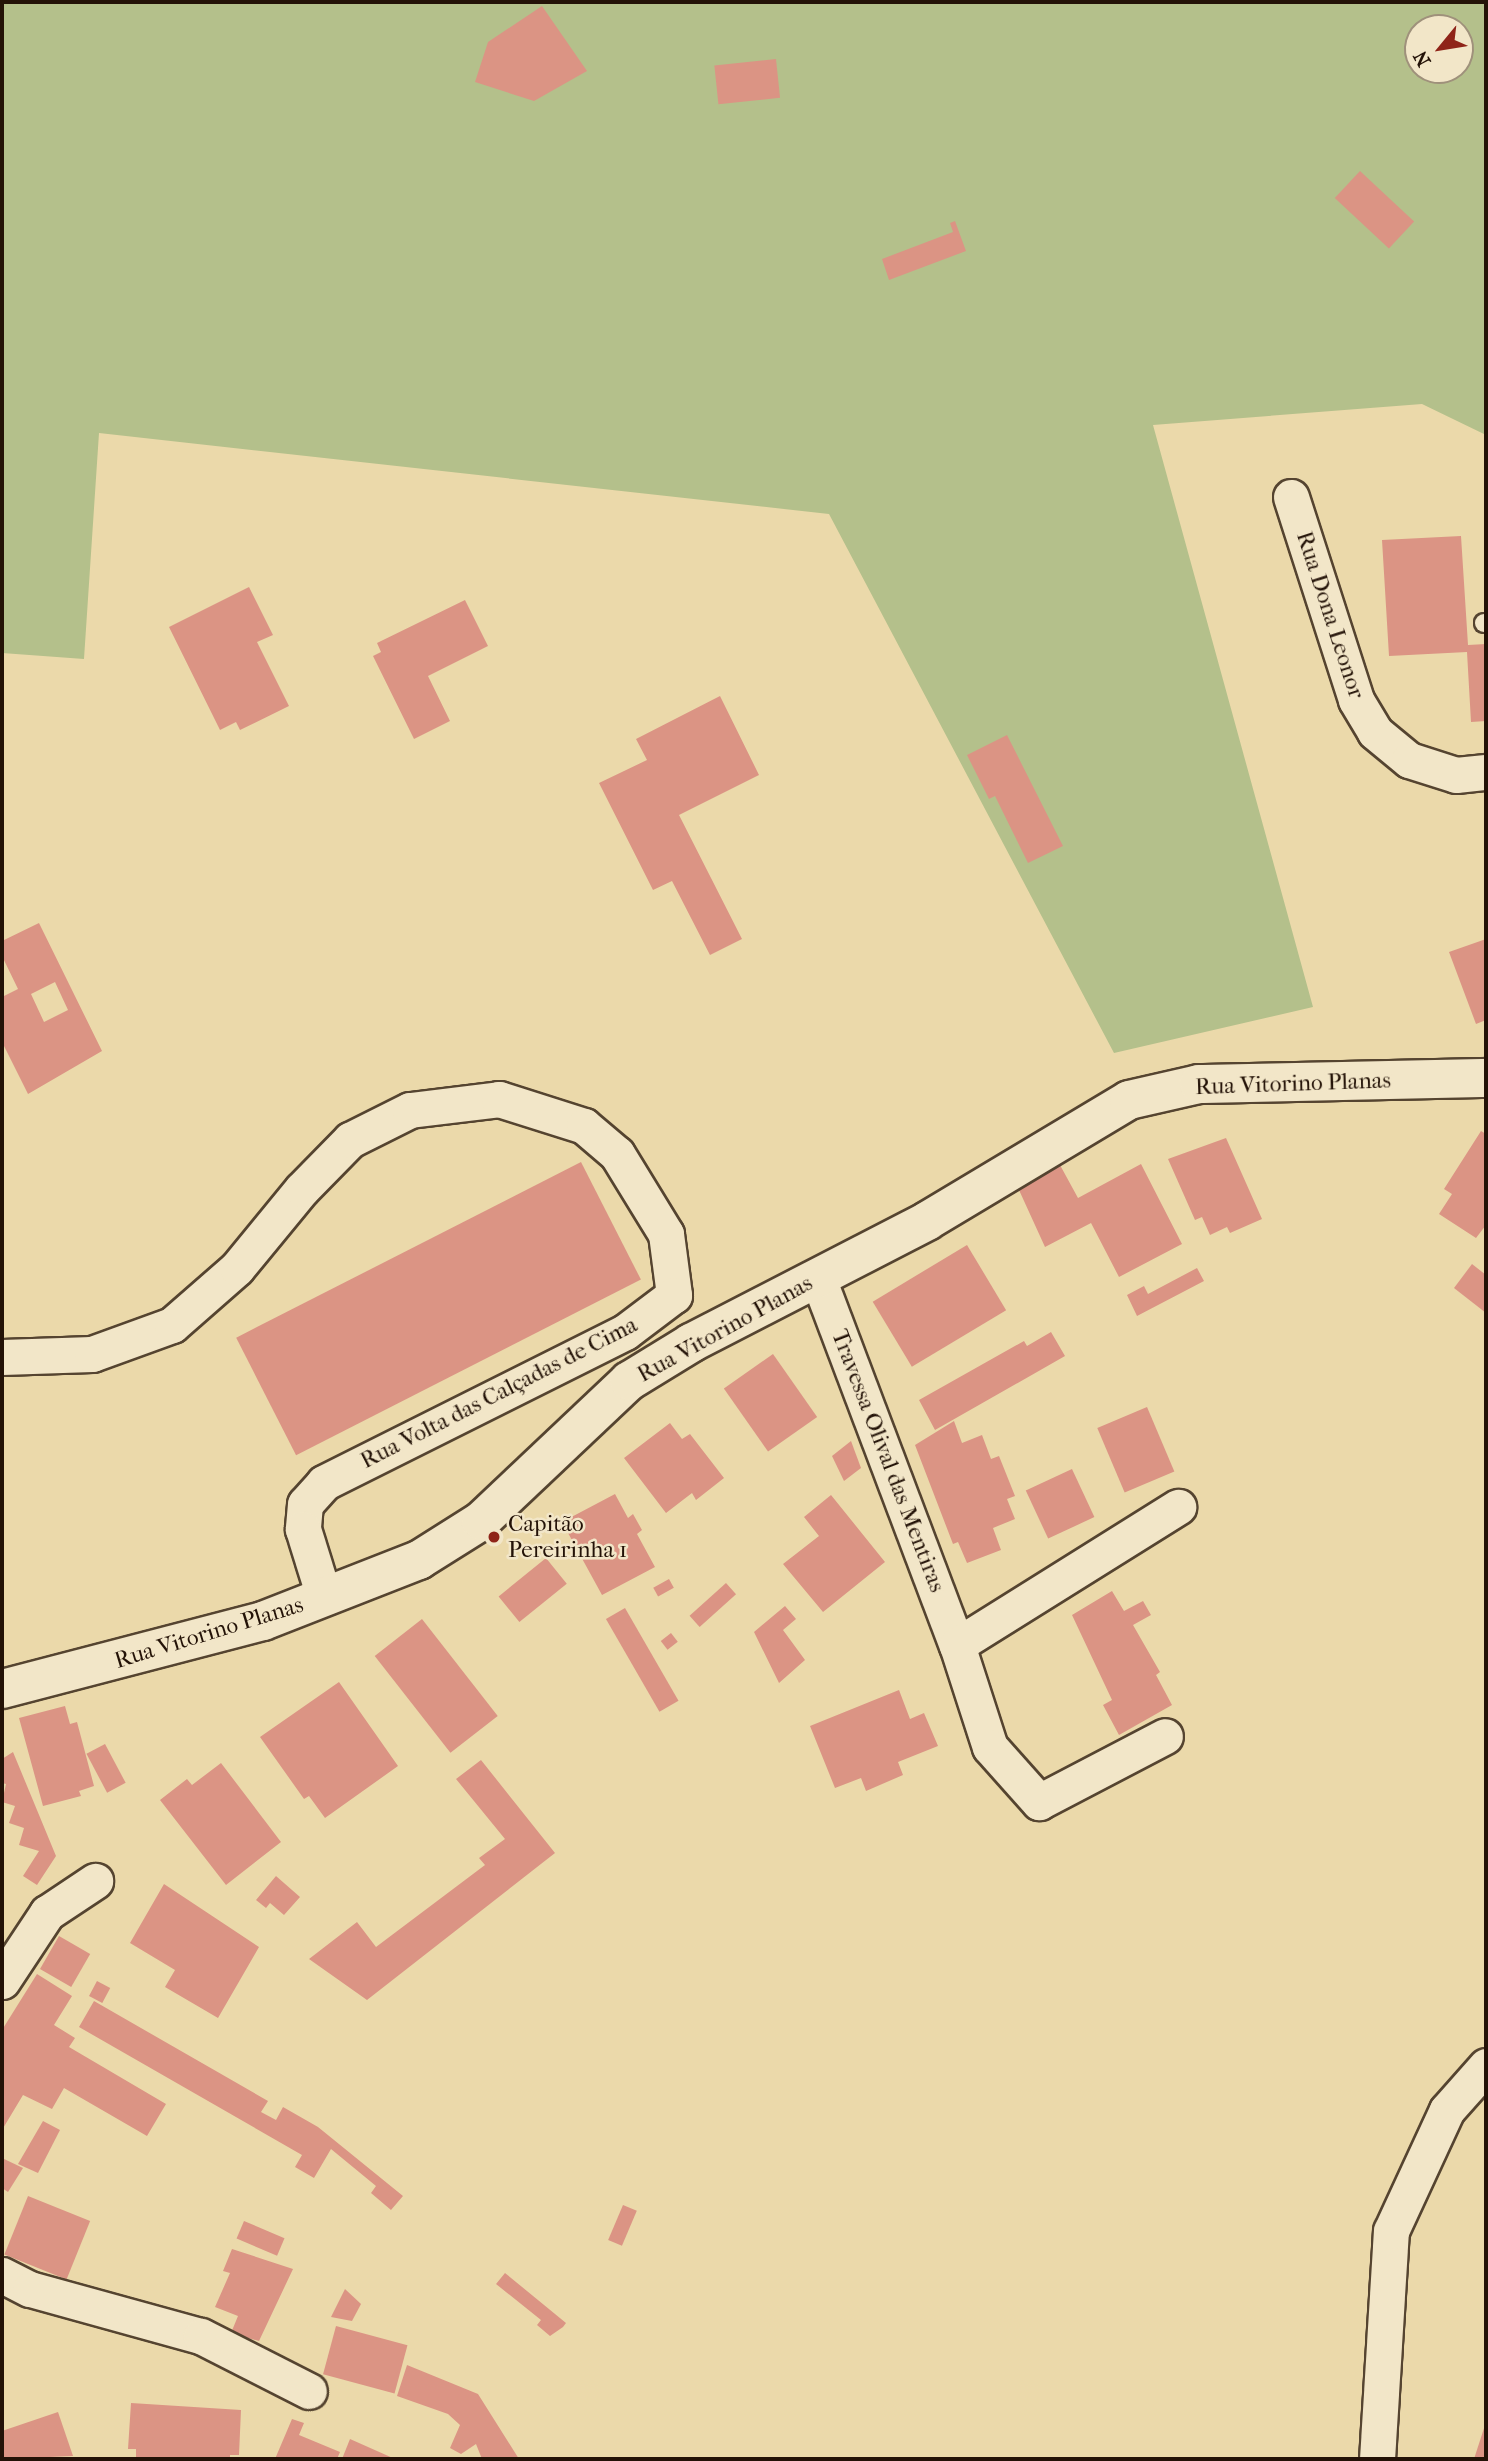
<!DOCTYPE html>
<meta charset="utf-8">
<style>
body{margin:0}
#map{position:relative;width:1488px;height:2461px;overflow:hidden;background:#ebd9aa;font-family:"IM FELL French Canon",serif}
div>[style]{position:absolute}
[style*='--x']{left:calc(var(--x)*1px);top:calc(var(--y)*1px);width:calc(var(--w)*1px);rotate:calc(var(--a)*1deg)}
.green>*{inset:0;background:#b4c08b}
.building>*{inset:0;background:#db9484;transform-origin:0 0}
.roads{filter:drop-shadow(2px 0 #554430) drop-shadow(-2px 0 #554430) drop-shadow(0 2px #554430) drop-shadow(0 -2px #554430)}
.lane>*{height:18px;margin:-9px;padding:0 9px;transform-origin:9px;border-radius:9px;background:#f2e6c8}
.street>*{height:35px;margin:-17.5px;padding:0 17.5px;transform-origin:17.5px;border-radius:17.5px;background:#f2e6c8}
.secondary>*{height:38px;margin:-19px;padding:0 19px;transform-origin:19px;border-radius:19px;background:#f2e6c8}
.dots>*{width:19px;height:19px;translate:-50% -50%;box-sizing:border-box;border:4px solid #f2e6c8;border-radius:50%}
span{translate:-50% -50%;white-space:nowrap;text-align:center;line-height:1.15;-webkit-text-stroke:5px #f2e6c8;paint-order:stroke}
.street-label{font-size:23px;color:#231207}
.poi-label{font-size:23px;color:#231207}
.left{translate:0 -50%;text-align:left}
.frame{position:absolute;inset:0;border:4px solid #231207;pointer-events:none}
.north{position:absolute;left:1404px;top:14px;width:70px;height:70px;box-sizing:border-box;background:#f2e6c8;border:2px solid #9f917b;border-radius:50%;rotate:240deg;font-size:19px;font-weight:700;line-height:28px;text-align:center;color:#231207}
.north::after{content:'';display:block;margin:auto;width:24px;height:32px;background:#8f2418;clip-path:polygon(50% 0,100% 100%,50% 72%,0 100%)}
</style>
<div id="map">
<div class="green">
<div style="clip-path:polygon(evenodd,2px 2px,1486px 2px,1486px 435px,1422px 404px,1153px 425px,1313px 1007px,1114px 1053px,829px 514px,99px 433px,84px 659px,2px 653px,2px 2px,1418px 28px,1460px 28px,1460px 70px,1418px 70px,1418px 28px)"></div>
</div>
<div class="building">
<div style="clip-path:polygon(542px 6px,587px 71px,534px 101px,475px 82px,488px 42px)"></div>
<div style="left:776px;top:59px;width:39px;height:62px;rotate:84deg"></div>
<div style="left:1360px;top:171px;width:74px;height:37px;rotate:43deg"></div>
<div style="clip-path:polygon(955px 221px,966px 251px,889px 280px,882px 259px,953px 232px,950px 223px)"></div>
<div style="clip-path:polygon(1461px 536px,1468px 645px,1486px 644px,1486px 721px,1471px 722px,1467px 652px,1389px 656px,1382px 540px)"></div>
<div style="clip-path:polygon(249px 587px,273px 635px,257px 642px,289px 706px,240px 730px,236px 722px,220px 730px,169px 627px)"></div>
<div style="clip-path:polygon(465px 600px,488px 646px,428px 676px,450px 721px,414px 739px,373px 656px,381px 652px,377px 643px)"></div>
<div style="clip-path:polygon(720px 696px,759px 775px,679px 815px,742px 939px,710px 955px,672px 881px,653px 890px,599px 783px,647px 760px,636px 739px)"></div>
<div style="clip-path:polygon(1007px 735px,1063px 846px,1028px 863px,995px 796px,989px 799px,967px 755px)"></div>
<div style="clip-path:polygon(evenodd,39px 923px,102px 1051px,28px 1094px,2px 1042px,2px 997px,18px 989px,2px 956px,2px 941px,39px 923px,55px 982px,68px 1010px,44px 1022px,31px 994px,55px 982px)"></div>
<div style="clip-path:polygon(1486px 939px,1486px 1020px,1476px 1024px,1449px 952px)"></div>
<div style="clip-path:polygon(1481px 1131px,1486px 1134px,1486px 1225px,1476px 1238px,1439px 1214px,1452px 1194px,1444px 1189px)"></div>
<div style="clip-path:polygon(1226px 1138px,1262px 1219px,1230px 1233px,1227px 1227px,1210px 1235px,1202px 1217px,1195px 1220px,1168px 1159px)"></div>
<div style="left:581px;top:1162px;width:132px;height:387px;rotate:63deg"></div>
<div style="clip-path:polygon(1141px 1164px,1182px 1244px,1119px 1277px,1091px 1223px,1045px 1247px,1019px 1190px,1060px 1165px,1078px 1198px)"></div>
<div style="left:967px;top:1245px;width:76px;height:110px;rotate:59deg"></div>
<div style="clip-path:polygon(1472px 1264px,1486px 1275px,1486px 1313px,1454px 1288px)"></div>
<div style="clip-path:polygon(1197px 1268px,1204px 1281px,1137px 1316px,1127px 1295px,1144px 1286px,1148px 1294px)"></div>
<div style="clip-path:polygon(1051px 1332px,1065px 1356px,935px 1430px,919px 1400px,1024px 1341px,1027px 1346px)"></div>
<div style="left:773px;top:1354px;width:77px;height:60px;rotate:55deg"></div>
<div style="left:1147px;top:1407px;width:70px;height:54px;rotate:67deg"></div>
<div style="clip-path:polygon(954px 1421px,962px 1443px,982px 1435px,991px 1459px,999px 1456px,1015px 1496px,1007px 1499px,1015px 1519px,993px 1528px,1001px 1550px,967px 1563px,958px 1542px,953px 1544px,915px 1445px)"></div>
<div style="clip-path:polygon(670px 1423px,682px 1439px,690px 1434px,724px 1478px,696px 1500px,692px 1493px,666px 1513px,624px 1458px)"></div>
<div style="clip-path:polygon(851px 1441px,861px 1468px,844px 1481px,832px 1456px)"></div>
<div style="left:1072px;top:1469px;width:53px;height:51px;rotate:65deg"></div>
<div style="clip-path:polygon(615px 1494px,628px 1518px,633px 1514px,642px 1530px,637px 1534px,655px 1567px,602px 1595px,562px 1522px)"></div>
<div style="clip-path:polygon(831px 1495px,885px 1562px,823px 1612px,783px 1564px,819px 1536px,804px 1517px)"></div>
<div style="left:546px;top:1558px;width:33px;height:61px;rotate:51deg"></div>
<div style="left:669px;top:1579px;width:10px;height:18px;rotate:61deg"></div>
<div style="left:726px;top:1583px;width:15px;height:49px;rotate:48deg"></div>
<div style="clip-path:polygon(1112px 1591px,1124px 1611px,1143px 1601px,1151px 1615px,1133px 1625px,1160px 1672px,1156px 1675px,1172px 1705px,1119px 1735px,1103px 1705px,1112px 1700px,1072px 1615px)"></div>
<div style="clip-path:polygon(785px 1606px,796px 1619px,783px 1630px,805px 1660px,779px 1683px,754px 1632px)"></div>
<div style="left:625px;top:1608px;width:107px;height:22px;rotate:60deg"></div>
<div style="left:422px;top:1619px;width:123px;height:60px;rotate:52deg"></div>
<div style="left:671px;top:1633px;width:11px;height:13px;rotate:52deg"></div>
<div style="clip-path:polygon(339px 1682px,398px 1766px,325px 1818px,309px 1796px,304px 1799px,260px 1737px)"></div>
<div style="clip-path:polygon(899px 1690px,910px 1719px,924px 1713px,938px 1746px,898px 1762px,903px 1775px,866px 1791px,861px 1778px,835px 1788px,810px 1726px)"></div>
<div style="clip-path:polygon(65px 1706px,70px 1724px,77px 1722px,94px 1786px,79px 1791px,81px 1796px,43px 1806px,19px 1718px)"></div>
<div style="left:105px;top:1744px;width:44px;height:21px;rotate:62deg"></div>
<div style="clip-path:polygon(13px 1752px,56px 1856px,37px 1885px,23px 1876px,39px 1851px,19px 1845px,24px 1828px,9px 1823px,15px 1806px,2px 1802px,6px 1784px,2px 1783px,2px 1759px)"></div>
<div style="clip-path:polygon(481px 1760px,555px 1853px,367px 2000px,309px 1959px,357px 1922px,376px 1947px,485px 1865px,479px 1858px,505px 1839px,456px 1779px)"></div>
<div style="clip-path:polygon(221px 1763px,281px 1842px,226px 1885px,160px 1800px,187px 1779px,192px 1785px)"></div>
<div style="clip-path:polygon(276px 1876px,300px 1897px,284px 1915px,270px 1903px,266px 1908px,256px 1900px)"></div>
<div style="clip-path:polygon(164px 1884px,259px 1947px,218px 2018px,165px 1987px,175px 1970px,130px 1943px)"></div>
<div style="left:59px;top:1936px;width:36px;height:38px;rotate:30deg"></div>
<div style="clip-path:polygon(37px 1974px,72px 1996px,54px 2025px,75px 2038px,69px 2047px,166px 2104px,147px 2136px,64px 2088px,52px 2109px,23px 2095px,2px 2130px,2px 2030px)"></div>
<div style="left:97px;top:1981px;width:15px;height:17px;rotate:28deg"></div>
<div style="clip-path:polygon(94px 2001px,268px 2101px,261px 2112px,276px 2120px,283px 2107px,318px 2127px,403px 2196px,391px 2210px,371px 2193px,376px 2186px,331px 2149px,314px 2178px,295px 2167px,302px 2155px,79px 2027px)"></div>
<div style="clip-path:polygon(43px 2121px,60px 2130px,38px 2173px,18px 2164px)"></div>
<div style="clip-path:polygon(2px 2158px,23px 2168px,8px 2192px,2px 2188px)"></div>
<div style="left:28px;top:2196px;width:67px;height:63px;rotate:22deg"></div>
<div style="left:623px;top:2205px;width:15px;height:38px;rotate:23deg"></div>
<div style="left:244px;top:2221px;width:44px;height:19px;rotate:23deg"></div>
<div style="clip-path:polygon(232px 2249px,293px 2269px,259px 2341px,231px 2333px,238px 2316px,215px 2307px,230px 2273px,223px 2271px)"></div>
<div style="clip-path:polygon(505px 2273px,566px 2323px,563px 2327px,550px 2336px,537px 2325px,541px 2320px,496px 2284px)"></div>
<div style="clip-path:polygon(345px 2289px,361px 2304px,352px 2321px,331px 2317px)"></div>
<div style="left:336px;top:2326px;width:74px;height:50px;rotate:15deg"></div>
<div style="clip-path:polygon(407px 2365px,478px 2394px,519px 2459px,482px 2459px,476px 2444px,461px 2454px,450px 2448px,460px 2425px,448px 2414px,397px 2396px)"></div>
<div style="clip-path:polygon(131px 2403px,241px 2410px,239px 2455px,230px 2455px,230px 2459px,136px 2459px,136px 2449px,128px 2449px)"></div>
<div style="clip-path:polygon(58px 2412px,73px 2456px,2px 2459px,2px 2431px)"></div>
<div style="clip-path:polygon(292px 2419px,304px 2423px,299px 2435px,340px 2452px,337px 2459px,275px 2459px)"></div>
<div style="clip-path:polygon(1486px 2422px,1486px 2459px,1474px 2459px)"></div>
<div style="clip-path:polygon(350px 2439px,395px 2459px,342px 2459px)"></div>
</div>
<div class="roads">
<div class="lane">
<div style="--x:1484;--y:623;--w:2;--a:0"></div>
</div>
<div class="street">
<div style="--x:1291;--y:497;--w:213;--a:72.2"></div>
<div style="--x:1356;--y:700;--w:37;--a:59"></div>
<div style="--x:1375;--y:732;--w:44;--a:39.5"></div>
<div style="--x:1409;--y:760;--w:49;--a:17.7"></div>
<div style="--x:1456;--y:775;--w:30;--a:-6"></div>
<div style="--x:818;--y:1278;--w:392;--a:69.3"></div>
<div style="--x:957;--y:1645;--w:107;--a:72.1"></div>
<div style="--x:990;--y:1747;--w:74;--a:48.3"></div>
<div style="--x:1039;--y:1802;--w:142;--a:-27.6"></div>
<div style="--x:2;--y:1357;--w:90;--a:-1.9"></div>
<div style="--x:92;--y:1354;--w:85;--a:-19.9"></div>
<div style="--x:172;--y:1325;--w:86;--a:-41.2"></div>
<div style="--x:237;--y:1268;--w:102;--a:-50.6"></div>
<div style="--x:302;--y:1189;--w:69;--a:-45.6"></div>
<div style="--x:350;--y:1140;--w:67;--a:-26.6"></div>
<div style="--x:410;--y:1110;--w:90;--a:-7"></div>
<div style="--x:499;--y:1099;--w:89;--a:17.6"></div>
<div style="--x:584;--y:1126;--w:43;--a:40.3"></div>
<div style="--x:617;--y:1154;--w:94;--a:58.5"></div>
<div style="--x:666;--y:1234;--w:62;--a:82.5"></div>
<div style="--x:674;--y:1295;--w:61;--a:142.9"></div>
<div style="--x:625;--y:1332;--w:337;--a:153.4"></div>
<div style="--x:324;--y:1483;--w:28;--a:132"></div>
<div style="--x:305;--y:1504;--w:25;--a:95"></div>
<div style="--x:303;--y:1529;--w:71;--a:72.8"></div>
<div style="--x:957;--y:1645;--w:261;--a:-32"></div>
<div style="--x:2;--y:1981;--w:82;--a:-56.5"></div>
<div style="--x:47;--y:1913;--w:58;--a:-33.7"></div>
<div style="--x:2;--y:2275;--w:31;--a:27"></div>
<div style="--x:30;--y:2289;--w:177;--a:15.4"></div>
<div style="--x:201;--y:2336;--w:121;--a:27"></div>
<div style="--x:1377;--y:2459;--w:228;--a:-86.5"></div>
<div style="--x:1391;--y:2231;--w:133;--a:-65.2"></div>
<div style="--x:1447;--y:2110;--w:59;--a:-48.4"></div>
</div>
<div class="secondary">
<div style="--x:2;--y:1689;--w:270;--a:-14.6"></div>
<div style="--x:263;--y:1621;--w:168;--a:-21.4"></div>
<div style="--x:419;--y:1560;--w:73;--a:-32.2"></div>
<div style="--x:481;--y:1521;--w:204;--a:-43.4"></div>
<div style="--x:629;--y:1381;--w:73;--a:-31.5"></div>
<div style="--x:691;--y:1343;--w:266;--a:-27.3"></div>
<div style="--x:927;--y:1221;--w:235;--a:-30.9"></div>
<div style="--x:1129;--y:1100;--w:72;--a:-12.9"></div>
<div style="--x:1199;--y:1084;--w:287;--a:-1.2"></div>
</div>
</div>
<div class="dots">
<div style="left:494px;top:1537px;background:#8f2418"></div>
</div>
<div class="street-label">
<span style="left:1330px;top:615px;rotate:72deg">Rua Dona Leonor</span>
<span style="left:1293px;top:1084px;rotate:-2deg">Rua Vitorino Planas</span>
<span style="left:725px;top:1329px;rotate:-29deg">Rua Vitorino Planas</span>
<span style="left:499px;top:1393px;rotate:-27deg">Rua Volta das Calçadas de Cima</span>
<span style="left:888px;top:1461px;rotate:69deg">Travessa Olival das Mentiras</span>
<span style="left:209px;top:1633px;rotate:-17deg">Rua Vitorino Planas</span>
</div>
<div class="poi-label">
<span class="left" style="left:508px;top:1537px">Capitão<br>Pereirinha 1</span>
</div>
<div class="frame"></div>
<div class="north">N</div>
</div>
